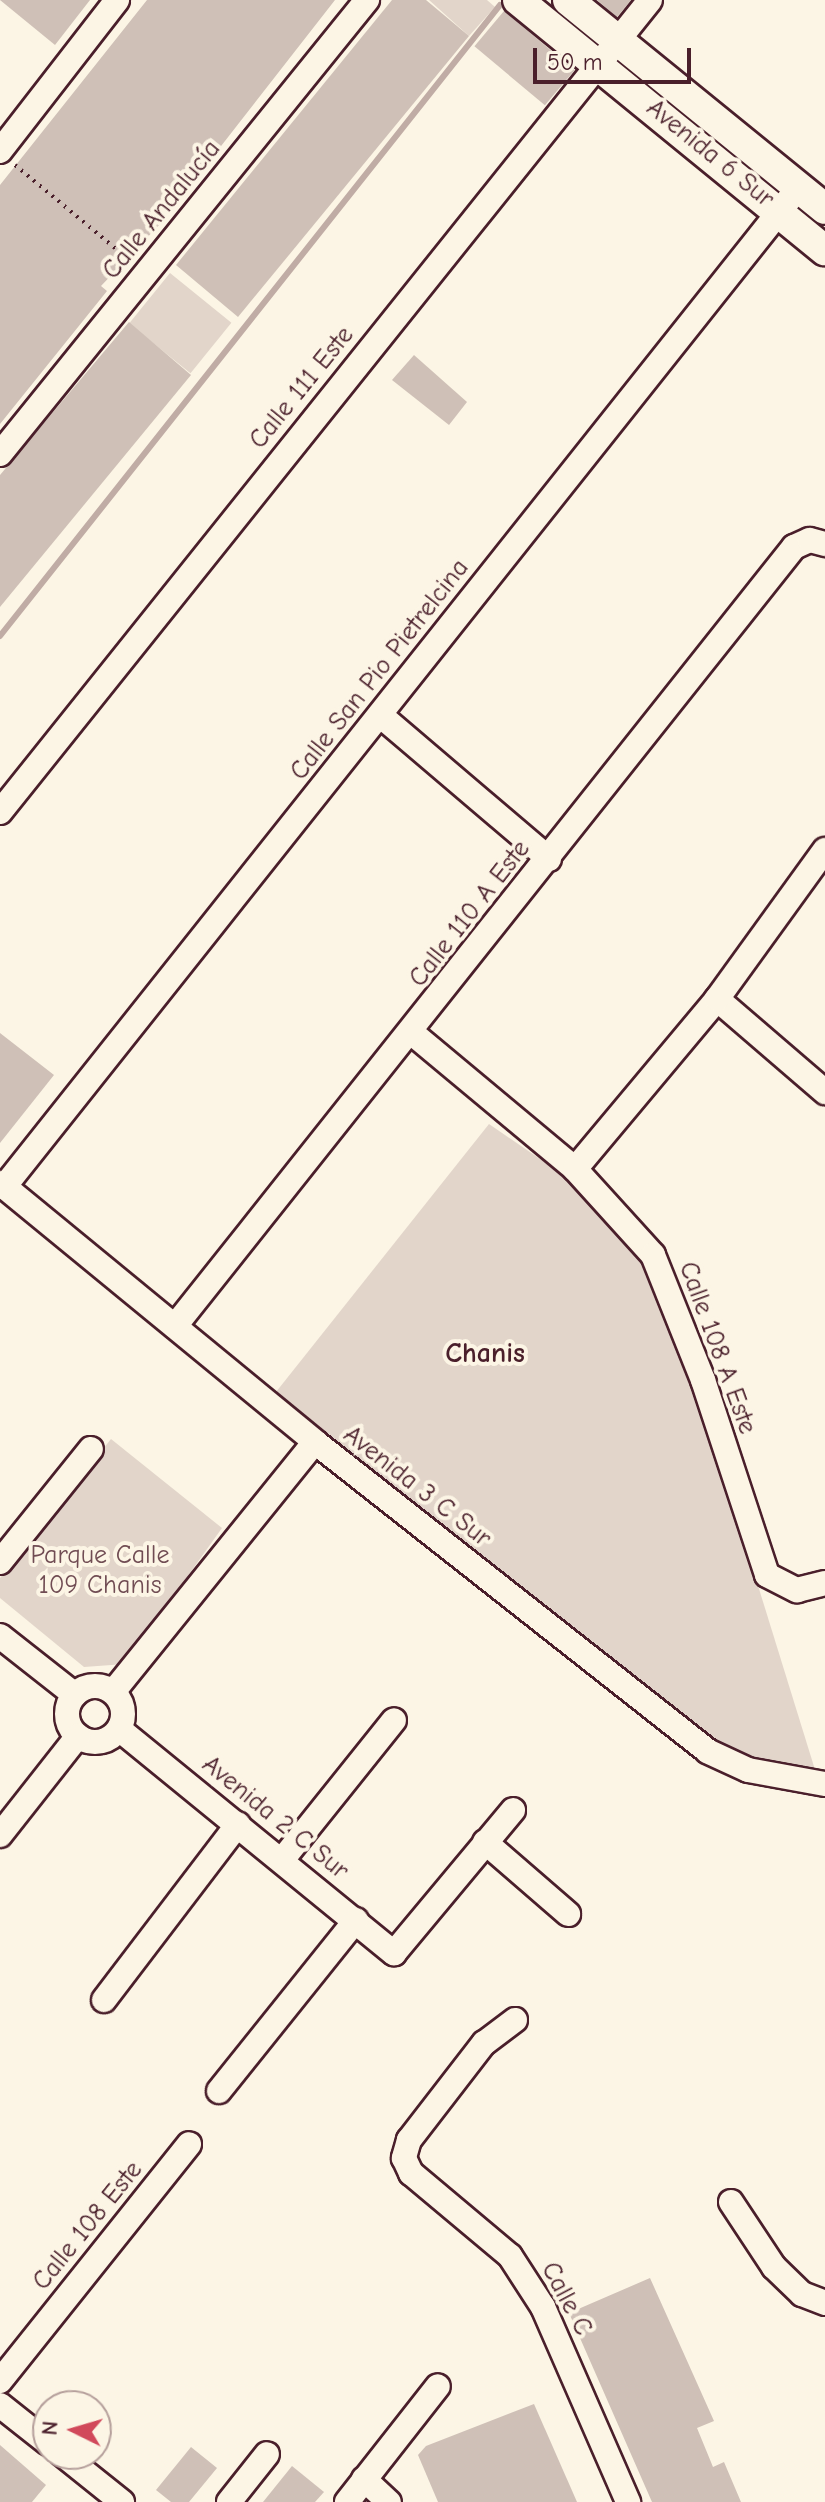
<!DOCTYPE html>
<meta charset="utf-8">
<style>
body{margin:0}
#map{position:relative;width:825px;height:2502px;overflow:hidden;background:#fcf5e5;font-family:"Comic Neue",sans-serif}
div>[style]{position:absolute}
[style*='--x']{left:calc(var(--x)*1px);top:calc(var(--y)*1px);width:calc(var(--w)*1px);rotate:calc(var(--a)*1deg)}
.green>*{inset:0;background:#e2d5ca;transform-origin:0 0}
.stream>*{height:6px;margin:-3px;padding:0 3px;transform-origin:3px;border-radius:3px;background:#c0aca5}
.building>*{inset:0;background:#cfc0b7;transform-origin:0 0}
.path>*{height:4px;margin-top:-2px;transform-origin:0;background:repeating-linear-gradient(90deg,#4a1f2b 0 2px,transparent 0 8px)}
.roads{filter:drop-shadow(2px 0 #4a1f2b) drop-shadow(-2px 0 #4a1f2b) drop-shadow(0 2px #4a1f2b) drop-shadow(0 -2px #4a1f2b)}
.minor>*{height:24px;margin:-12px;padding:0 12px;transform-origin:12px;border-radius:12px;background:#fcf5e5}
.minor>.ring{margin:-12px;padding:0;box-sizing:content-box;background:none;border:24px solid #fcf5e5;border-radius:50%}
.major>*{height:30px;margin:-15px;padding:0 15px;transform-origin:15px;border-radius:15px;background:#fcf5e5}
span{translate:-50% -50%;white-space:nowrap;text-align:center;line-height:1.15;-webkit-text-stroke:8px #fcf5e5;paint-order:stroke}
.street-label{font-size:26px;color:#4a1f2b}
.park-label{font-size:26px;color:#704c53}
.neighbourhood-label{font-size:28px;color:#4a1f2b;font-weight:700}
.north{position:absolute;left:32px;top:2390px;width:80px;height:80px;box-sizing:border-box;background:#fcf5e5;border:2px solid #b59f9b;border-radius:50%;rotate:275deg;font-size:22px;font-weight:700;line-height:32px;text-align:center;color:#4a1f2b}
.north::after{content:'';display:block;margin:auto;width:28px;height:36px;background:#d1495b;clip-path:polygon(50% 0,100% 100%,50% 72%,0 100%)}
.scale{position:absolute;left:533px;top:48px;width:158px;height:36px;box-sizing:border-box;border:4px solid #4a1f2b;border-top:0;padding-left:10px;font-size:24px;line-height:28px;white-space:nowrap;color:#4a1f2b;-webkit-text-stroke:6px #fcf5e5;paint-order:stroke}
</style>
<div id="map">
<div class="green">
<div style="clip-path:polygon(429px 0,487px 0,495px 7px,469px 36px)"></div>
<div style="left:170px;top:273px;width:79px;height:65px;rotate:39deg"></div>
<div style="clip-path:polygon(489px 1124px,572px 1181px,643px 1258px,700px 1398px,816px 1773px,712px 1745px,276px 1392px)"></div>
<div style="clip-path:polygon(111px 1439px,222px 1528px,125px 1664px,84px 1667px,0 1598px,0 1578px)"></div>
</div>
<div class="stream">
<div style="--x:0;--y:636;--w:805;--a:-51.61"></div>
</div>
<div class="building">
<div style="clip-path:polygon(0 0,90px 0,55px 45px)"></div>
<div style="clip-path:polygon(147px 0,335px 0,161px 223px,101px 286px,107px 291px,0 424px,0 185px)"></div>
<div style="clip-path:polygon(392px 0,426px 0,469px 36px,238px 317px,176px 265px)"></div>
<div style="clip-path:polygon(597px 0,631px 0,617px 17px)"></div>
<div style="left:504px;top:11px;width:92px;height:46px;rotate:40deg"></div>
<div style="clip-path:polygon(129px 322px,191px 375px,0 607px,0 475px)"></div>
<div style="clip-path:polygon(414px 355px,467px 402px,449px 425px,392px 380px)"></div>
<div style="clip-path:polygon(0 1033px,54px 1075px,0 1143px)"></div>
<div style="clip-path:polygon(650px 2278px,714px 2421px,697px 2428px,713px 2467px,724px 2462px,741px 2502px,652px 2502px,569px 2313px)"></div>
<div style="clip-path:polygon(534px 2404px,577px 2502px,438px 2502px,418px 2455px,426px 2446px)"></div>
<div style="clip-path:polygon(0 2445px,46px 2485px,32px 2502px,0 2502px)"></div>
<div style="clip-path:polygon(191px 2447px,217px 2468px,189px 2502px,171px 2502px,156px 2490px)"></div>
<div style="clip-path:polygon(292px 2466px,324px 2492px,315px 2502px,263px 2502px)"></div>
</div>
<div class="path">
<div style="--x:15;--y:165;--w:144;--a:39.7"></div>
</div>
<div class="roads">
<div class="minor">
<div style="--x:0;--y:151;--w:191;--a:-52.2"></div>
<div style="--x:0;--y:454;--w:584;--a:-51.05"></div>
<div style="--x:380;--y:715;--w:222;--a:40.4"></div>
<div style="--x:0;--y:812;--w:1040;--a:-51.32"></div>
<div style="--x:717;--y:999;--w:143;--a:40.7"></div>
<div style="--x:412;--y:1033;--w:212;--a:39.8"></div>
<div style="--x:575;--y:1169;--w:116;--a:47.8"></div>
<div style="--x:653;--y:1255;--w:135;--a:68.2"></div>
<div style="--x:703;--y:1380;--w:205;--a:71.8"></div>
<div style="--x:767;--y:1575;--w:34;--a:27"></div>
<div style="--x:797;--y:1590;--w:29;--a:-14"></div>
<div style="--x:575;--y:1169;--w:222;--a:-50.1"></div>
<div style="--x:717;--y:999;--w:184;--a:-54.1"></div>
<div style="--x:0;--y:1183;--w:408;--a:39.4"></div>
<div style="--x:315;--y:1442;--w:499;--a:38.2"></div>
<div style="--x:707;--y:1751;--w:45;--a:24.9"></div>
<div style="--x:748;--y:1770;--w:78;--a:10.3"></div>
<div style="--x:4;--y:1187;--w:1278;--a:-51.52"></div>
<div style="--x:175;--y:1326;--w:995;--a:-51.53"></div>
<div style="--x:794;--y:547;--w:17;--a:-24"></div>
<div style="--x:810;--y:540;--w:16;--a:15"></div>
<div style="--x:0;--y:1562;--w:145;--a:-51.2"></div>
<div style="--x:0;--y:1636;--w:95;--a:38.2"></div>
<div class="ring" style="left:67px;top:1686px;width:32px;height:32px"></div>
<div style="--x:113;--y:1692;--w:321;--a:-51.1"></div>
<div style="--x:119;--y:1729;--w:355;--a:39.2"></div>
<div style="--x:394;--y:1953;--w:186;--a:-50.2"></div>
<div style="--x:0;--y:1835;--w:126;--a:-51.8"></div>
<div style="--x:485;--y:1842;--w:110;--a:40.9"></div>
<div style="--x:282;--y:1860;--w:179;--a:-51.3"></div>
<div style="--x:104;--y:2000;--w:221;--a:-52.7"></div>
<div style="--x:515;--y:2020;--w:39;--a:143"></div>
<div style="--x:484;--y:2043;--w:123;--a:127.7"></div>
<div style="--x:409;--y:2140;--w:19;--a:106"></div>
<div style="--x:404;--y:2158;--w:17;--a:65"></div>
<div style="--x:411;--y:2173;--w:129;--a:40"></div>
<div style="--x:510;--y:2256;--w:61;--a:57.1"></div>
<div style="--x:543;--y:2307;--w:213;--a:66.4"></div>
<div style="--x:219;--y:2091;--w:219;--a:-51.3"></div>
<div style="--x:731;--y:2202;--w:78;--a:56.5"></div>
<div style="--x:774;--y:2267;--w:39;--a:44"></div>
<div style="--x:802;--y:2294;--w:25;--a:21"></div>
<div style="--x:0;--y:2381;--w:303;--a:-51.4"></div>
<div style="--x:0;--y:2405;--w:61;--a:38.4"></div>
<div style="--x:62;--y:2454;--w:77;--a:38.7"></div>
<div style="--x:364;--y:2479;--w:34;--a:43"></div>
<div style="--x:229;--y:2502;--w:61;--a:-51.6"></div>
<div style="--x:347;--y:2502;--w:147;--a:-51.9"></div>
</div>
<div class="major">
<div style="--x:518;--y:0;--w:396;--a:39.2"></div>
<div style="--x:568;--y:0;--w:331;--a:39.1"></div>
</div>
</div>
<div class="street-label">
<span style="left:710px;top:154px;rotate:39deg">Avenida 6 Sur</span>
<span style="left:162px;top:210px;rotate:-51deg">Calle Andalucía</span>
<span style="left:302px;top:388px;rotate:-51deg">Calle 111 Este</span>
<span style="left:380px;top:670px;rotate:-52deg">Calle San Pio Pietrelcina</span>
<span style="left:470px;top:914px;rotate:-52deg">Calle 110 A Este</span>
<span style="left:717px;top:1348px;rotate:70deg">Calle 108 A Este</span>
<span style="left:417px;top:1487px;rotate:38deg">Avenida 3 C Sur</span>
<span style="left:275px;top:1818px;rotate:39deg">Avenida 2 C Sur</span>
<span style="left:88px;top:2226px;rotate:-51deg">Calle 108 Este</span>
<span style="left:566px;top:2299px;rotate:62deg">Calle C</span>
</div>
<div class="park-label">
<span style="left:100px;top:1571px">Parque Calle<br>109 Chanis</span>
</div>
<div class="neighbourhood-label">
<span style="left:485px;top:1353px">Chanis</span>
</div>
<div class="north">N</div>
<div class="scale">50 m</div>
</div>
